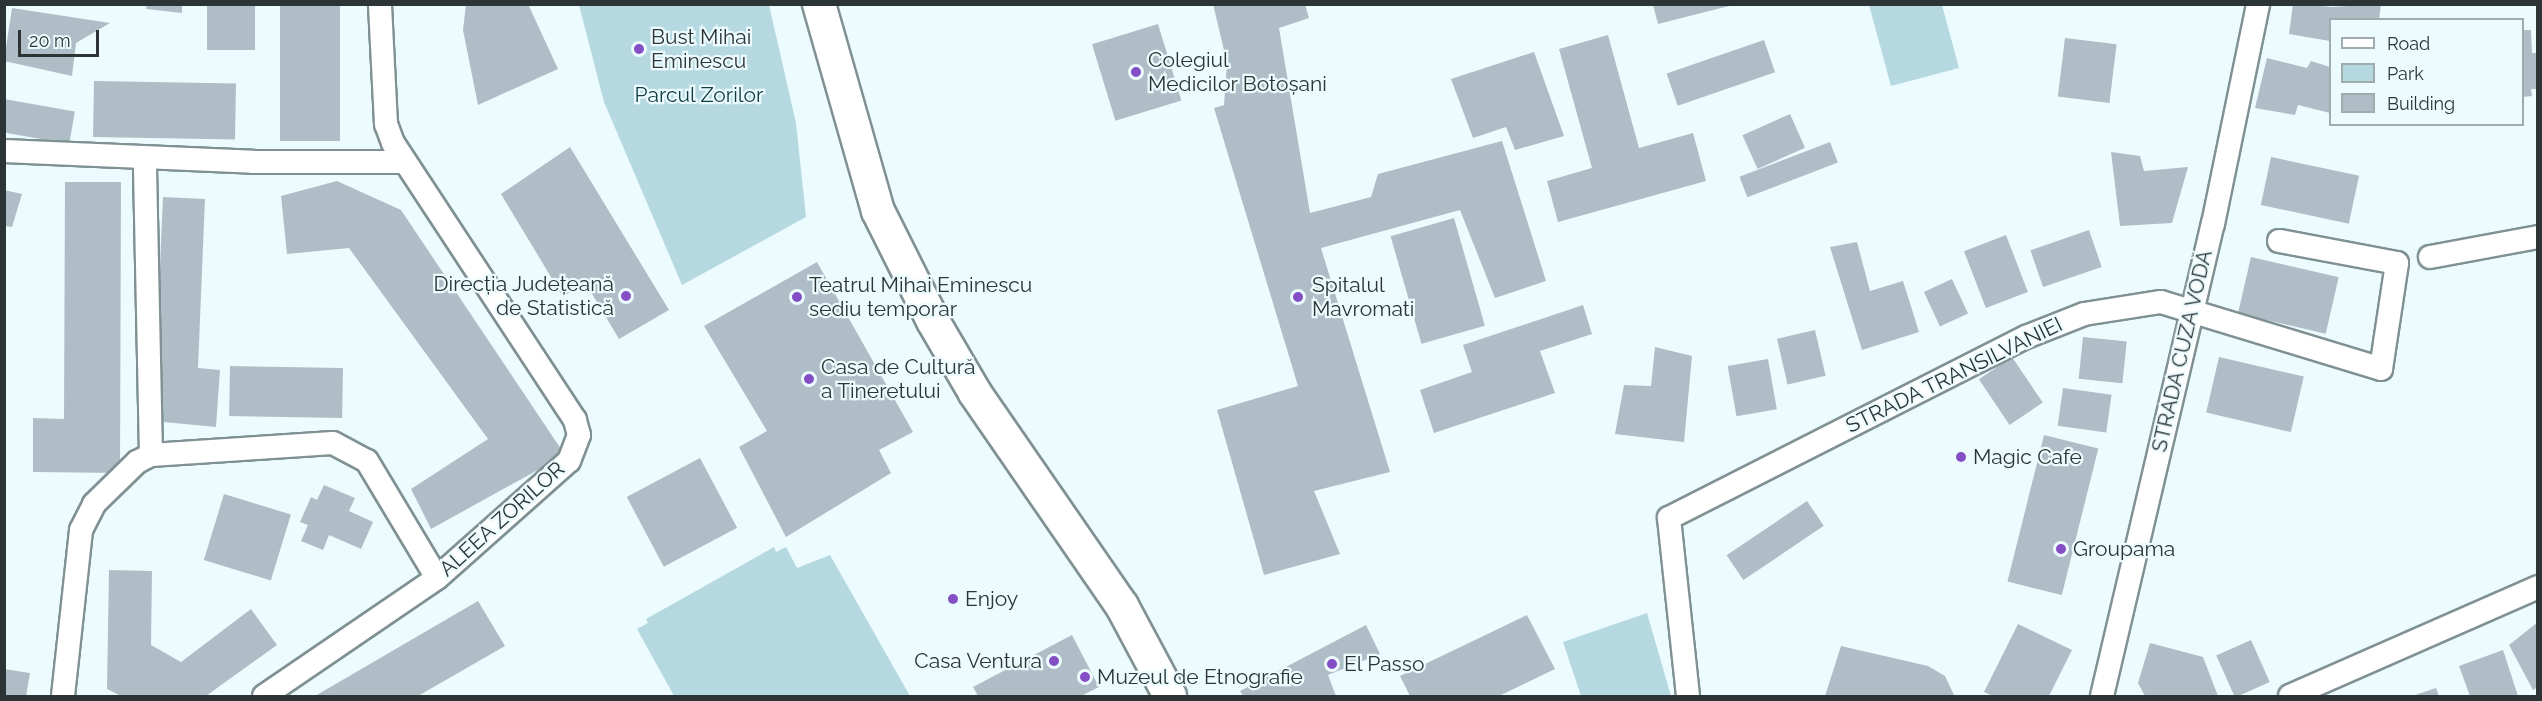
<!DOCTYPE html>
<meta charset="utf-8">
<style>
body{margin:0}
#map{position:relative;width:2542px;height:701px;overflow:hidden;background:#ecfbfe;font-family:Raleway,sans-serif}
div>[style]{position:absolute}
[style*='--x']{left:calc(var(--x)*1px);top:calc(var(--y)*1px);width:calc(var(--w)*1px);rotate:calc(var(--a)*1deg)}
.green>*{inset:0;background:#b6d9e1}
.building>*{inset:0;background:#afbec6;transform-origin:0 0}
.roads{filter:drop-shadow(2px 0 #809194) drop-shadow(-2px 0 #809194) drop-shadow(0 2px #809194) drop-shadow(0 -2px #809194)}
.street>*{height:22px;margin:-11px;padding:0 11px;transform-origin:11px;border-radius:11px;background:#fff}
.secondary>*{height:32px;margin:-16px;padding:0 16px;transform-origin:16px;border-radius:16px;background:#fff}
.dots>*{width:16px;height:16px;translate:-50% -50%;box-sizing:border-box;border:3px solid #ecfbfe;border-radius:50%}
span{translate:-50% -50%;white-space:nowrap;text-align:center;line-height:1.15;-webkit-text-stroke:4.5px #ecfbfe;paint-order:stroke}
.poi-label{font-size:21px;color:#2d3435}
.left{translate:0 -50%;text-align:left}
.right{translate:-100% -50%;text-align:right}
.park-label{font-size:21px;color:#103d44}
.street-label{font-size:21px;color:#2d3435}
.frame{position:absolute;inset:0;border:6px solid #2d3435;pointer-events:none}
.legend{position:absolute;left:2329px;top:18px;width:195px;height:108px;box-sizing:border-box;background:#ecfbfe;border:2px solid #a0abae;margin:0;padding:8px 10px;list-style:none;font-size:18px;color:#2d3435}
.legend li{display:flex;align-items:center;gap:12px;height:30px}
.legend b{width:30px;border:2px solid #a0abae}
.scale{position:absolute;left:18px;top:30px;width:81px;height:27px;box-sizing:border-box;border:3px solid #2d3435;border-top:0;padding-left:8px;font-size:18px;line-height:21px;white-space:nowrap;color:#2d3435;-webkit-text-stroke:4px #ecfbfe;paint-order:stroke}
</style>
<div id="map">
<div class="green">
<div style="clip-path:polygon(579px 5px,769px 5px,796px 123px,806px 217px,682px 285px,604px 102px)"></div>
<div style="clip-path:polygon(1869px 5px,1942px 5px,1959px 68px,1891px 86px)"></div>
<div style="clip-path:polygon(774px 547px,776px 552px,786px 547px,797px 568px,830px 555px,910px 696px,674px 696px,637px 629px,648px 623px,646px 619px)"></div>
<div style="clip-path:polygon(1647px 613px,1671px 696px,1581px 696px,1563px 642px)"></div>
</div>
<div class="building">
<div style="clip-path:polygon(147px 4px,182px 4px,182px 13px,146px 9px)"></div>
<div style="left:207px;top:4px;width:48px;height:46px"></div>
<div style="left:280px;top:4px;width:60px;height:137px"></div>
<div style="clip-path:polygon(466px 4px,528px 4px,558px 69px,478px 105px,463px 30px)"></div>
<div style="clip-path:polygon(1213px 4px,1305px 4px,1309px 18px,1279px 28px,1310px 213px,1371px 197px,1378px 174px,1502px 141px,1546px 281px,1495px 298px,1460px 210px,1321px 248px,1390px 472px,1314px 491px,1340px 554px,1264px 575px,1217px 410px,1298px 386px,1214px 108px,1224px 105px,1227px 63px)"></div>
<div style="clip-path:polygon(2293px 4px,2332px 7px,2381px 4px,2379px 20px,2330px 20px,2330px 41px,2289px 34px)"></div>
<div style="clip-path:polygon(1653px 5px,1733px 5px,1658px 24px)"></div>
<div style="clip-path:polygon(12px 8px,110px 23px,76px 43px,72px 76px,4px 61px)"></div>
<div style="left:1158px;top:24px;width:80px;height:69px;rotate:73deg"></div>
<div style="clip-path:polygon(2522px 30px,2531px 30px,2532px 53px,2538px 53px,2538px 89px,2531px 89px,2532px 96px,2522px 97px)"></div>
<div style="clip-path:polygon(1608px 35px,1639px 148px,1693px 133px,1706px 181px,1558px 222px,1547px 181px,1592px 168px,1559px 49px)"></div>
<div style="left:2065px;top:38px;width:52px;height:59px;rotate:7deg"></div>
<div style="left:1764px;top:40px;width:34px;height:103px;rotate:71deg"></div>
<div style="clip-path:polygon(1534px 52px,1564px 136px,1515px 150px,1506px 127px,1473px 138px,1451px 79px)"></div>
<div style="clip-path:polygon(2267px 58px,2307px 68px,2311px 61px,2330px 67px,2330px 113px,2298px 105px,2295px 115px,2255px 108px)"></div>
<div style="left:94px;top:81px;width:142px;height:56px;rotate:1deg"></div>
<div style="left:4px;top:99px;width:72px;height:33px;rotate:10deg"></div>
<div style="left:1790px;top:114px;width:37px;height:52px;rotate:66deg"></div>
<div style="left:1830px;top:142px;width:22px;height:97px;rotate:69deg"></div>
<div style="clip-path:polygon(570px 147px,669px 310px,619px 339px,585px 282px,563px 297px,501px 194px)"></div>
<div style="clip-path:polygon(2111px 152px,2140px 156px,2144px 171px,2188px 167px,2172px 223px,2120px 226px)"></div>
<div style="left:2271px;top:157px;width:90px;height:49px;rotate:12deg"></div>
<div style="clip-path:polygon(337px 181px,401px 210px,565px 455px,431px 529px,411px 489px,488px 439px,349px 248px,287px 254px,281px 196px)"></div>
<div style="clip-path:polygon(65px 182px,121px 182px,120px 473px,33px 472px,33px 418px,64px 419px)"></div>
<div style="clip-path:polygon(4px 190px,22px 194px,12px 227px,4px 226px)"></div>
<div style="clip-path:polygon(163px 197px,205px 199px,198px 368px,220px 370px,216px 427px,153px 421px)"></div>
<div style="left:1454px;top:218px;width:112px;height:66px;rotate:74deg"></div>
<div style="left:2089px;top:230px;width:39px;height:62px;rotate:71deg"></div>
<div style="left:2006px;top:235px;width:61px;height:45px;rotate:69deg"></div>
<div style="clip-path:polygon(1857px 242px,1870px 291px,1903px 281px,1919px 332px,1862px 350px,1830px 247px)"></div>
<div style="left:2251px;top:257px;width:90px;height:58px;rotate:13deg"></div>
<div style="clip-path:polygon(817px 262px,913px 432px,879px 450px,891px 473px,786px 537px,739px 447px,767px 431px,704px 326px)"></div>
<div style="left:1952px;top:279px;width:38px;height:31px;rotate:65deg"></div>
<div style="clip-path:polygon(1583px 305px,1592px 334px,1540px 351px,1555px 393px,1434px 433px,1420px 390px,1472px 372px,1463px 345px)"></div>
<div style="left:1815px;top:330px;width:47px;height:39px;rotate:77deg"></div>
<div style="left:2083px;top:337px;width:44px;height:42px;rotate:6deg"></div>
<div style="clip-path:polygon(1655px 347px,1692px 356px,1684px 442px,1615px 434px,1624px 385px,1651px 386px)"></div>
<div style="left:2012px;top:357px;width:55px;height:40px;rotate:56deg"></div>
<div style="left:2219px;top:357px;width:87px;height:57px;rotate:13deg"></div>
<div style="left:1768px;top:359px;width:51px;height:41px;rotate:80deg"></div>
<div style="left:230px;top:366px;width:113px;height:50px;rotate:1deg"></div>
<div style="left:2063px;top:388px;width:49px;height:38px;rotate:8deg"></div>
<div style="left:2044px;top:435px;width:56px;height:151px;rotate:14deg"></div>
<div style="left:700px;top:458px;width:79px;height:83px;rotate:62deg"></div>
<div style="clip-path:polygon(324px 485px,355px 498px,349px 511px,373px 522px,361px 549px,329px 535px,323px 550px,301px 541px,308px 525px,300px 522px,311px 497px,317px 500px)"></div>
<div style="left:224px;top:494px;width:70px;height:69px;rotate:17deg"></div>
<div style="left:1807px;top:501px;width:30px;height:97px;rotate:56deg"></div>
<div style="clip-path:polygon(109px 570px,152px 571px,151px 645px,181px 662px,251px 609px,277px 645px,206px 696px,121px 696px,107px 689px)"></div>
<div style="clip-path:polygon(478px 601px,505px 646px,418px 696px,315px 696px)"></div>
<div style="clip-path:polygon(1527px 615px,1555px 669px,1499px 696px,1410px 696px,1400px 676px)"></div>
<div style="clip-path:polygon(2538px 622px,2538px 687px,2533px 690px,2509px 645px)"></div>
<div style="clip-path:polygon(2018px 624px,2072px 650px,2049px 696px,1993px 696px,1984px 692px)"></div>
<div style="clip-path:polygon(1366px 625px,1380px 654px,1328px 675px,1336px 696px,1243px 696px,1240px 691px)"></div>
<div style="clip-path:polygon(1072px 635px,1099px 687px,1081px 696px,978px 696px,973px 687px)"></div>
<div style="left:2251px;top:640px;width:46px;height:38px;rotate:66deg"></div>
<div style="clip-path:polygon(2150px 643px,2203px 657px,2218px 696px,2145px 696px,2138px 683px)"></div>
<div style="clip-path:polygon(1841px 646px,1928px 666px,1945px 676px,1954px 695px,1825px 696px)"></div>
<div style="clip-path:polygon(2503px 650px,2518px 696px,2470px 696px,2459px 666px)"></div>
<div style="clip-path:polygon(4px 669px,30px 673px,26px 696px,4px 696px)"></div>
<div style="clip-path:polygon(2436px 688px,2439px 696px,2412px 696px)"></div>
</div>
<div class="roads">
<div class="street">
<div style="--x:4;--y:151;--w:249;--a:2.5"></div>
<div style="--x:253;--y:162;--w:152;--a:0"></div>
<div style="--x:2430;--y:257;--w:110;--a:-10.5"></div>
<div style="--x:151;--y:455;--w:182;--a:-3.8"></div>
<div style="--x:333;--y:443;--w:38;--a:28"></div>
<div style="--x:367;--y:461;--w:136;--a:59.1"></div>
<div style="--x:63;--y:696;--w:167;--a:-83.8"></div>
<div style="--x:81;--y:530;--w:29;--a:-63"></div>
<div style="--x:94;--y:504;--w:60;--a:-44.3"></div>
<div style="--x:137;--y:462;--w:16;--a:-27"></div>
<div style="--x:151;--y:455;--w:297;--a:-91.2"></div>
<div style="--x:264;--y:696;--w:209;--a:-34.3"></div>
<div style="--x:437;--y:578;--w:176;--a:-41.6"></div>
<div style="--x:569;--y:461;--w:28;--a:-69"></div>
<div style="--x:579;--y:435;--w:16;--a:-105"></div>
<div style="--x:575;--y:420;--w:331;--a:-123.3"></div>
<div style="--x:393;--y:143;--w:20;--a:-110"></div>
<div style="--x:386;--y:124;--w:120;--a:-92.9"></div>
<div style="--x:1688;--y:696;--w:179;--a:-96.1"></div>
<div style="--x:1669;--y:518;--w:400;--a:-26.9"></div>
<div style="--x:2026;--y:337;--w:62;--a:-21.6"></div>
<div style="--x:2084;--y:314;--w:78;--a:-8.9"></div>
<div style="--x:2161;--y:302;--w:230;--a:16.9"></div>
<div style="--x:2381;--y:369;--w:107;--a:-81.4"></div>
<div style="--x:2397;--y:263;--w:120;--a:-169.4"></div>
<div style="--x:2102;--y:696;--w:485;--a:-76.8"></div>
<div style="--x:2213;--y:224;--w:225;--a:-78.4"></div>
<div style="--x:2290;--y:696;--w:271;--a:-23.7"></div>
</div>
<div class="secondary">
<div style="--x:819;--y:4;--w:215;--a:74.1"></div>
<div style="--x:878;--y:211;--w:123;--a:63.4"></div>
<div style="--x:933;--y:321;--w:83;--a:59.7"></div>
<div style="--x:975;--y:393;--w:259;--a:55.4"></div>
<div style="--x:1122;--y:606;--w:102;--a:61.9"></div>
</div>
</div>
<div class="dots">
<div style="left:639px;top:49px;background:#844ec5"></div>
<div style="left:1136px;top:72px;background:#844ec5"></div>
<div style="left:626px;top:296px;background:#844ec5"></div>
<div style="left:797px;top:297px;background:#844ec5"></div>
<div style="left:1298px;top:297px;background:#844ec5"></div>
<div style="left:809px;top:379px;background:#844ec5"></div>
<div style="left:1961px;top:457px;background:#844ec5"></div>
<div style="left:2061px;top:549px;background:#844ec5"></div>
<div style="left:953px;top:599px;background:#844ec5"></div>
<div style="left:1054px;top:661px;background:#844ec5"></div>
<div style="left:1332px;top:664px;background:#844ec5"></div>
<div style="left:1085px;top:677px;background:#844ec5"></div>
</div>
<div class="poi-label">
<span class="left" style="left:651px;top:49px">Bust Mihai<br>Eminescu</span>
<span class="left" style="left:1148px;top:72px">Colegiul<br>Medicilor Botoșani</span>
<span class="right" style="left:614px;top:296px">Direcția Județeană<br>de Statistică</span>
<span class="left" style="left:809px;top:297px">Teatrul Mihai Eminescu<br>sediu temporar</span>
<span class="left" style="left:1312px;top:297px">Spitalul<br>Mavromati</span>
<span class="left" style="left:821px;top:379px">Casa de Cultură<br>a Tineretului</span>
<span class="left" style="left:1973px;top:457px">Magic Cafe</span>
<span class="left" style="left:2073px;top:549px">Groupama</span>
<span class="left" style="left:965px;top:599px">Enjoy</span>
<span class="right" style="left:1042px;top:661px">Casa Ventura</span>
<span class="left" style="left:1344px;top:664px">El Passo</span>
<span class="left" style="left:1097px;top:677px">Muzeul de Etnografie</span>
</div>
<div class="park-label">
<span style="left:699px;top:95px">Parcul Zorilor</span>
</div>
<div class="street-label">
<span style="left:2182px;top:351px;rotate:-77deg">STRADA CUZA VODĂ</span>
<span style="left:1954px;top:375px;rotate:-26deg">STRADA TRANSILVANIEI</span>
<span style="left:502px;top:519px;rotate:-42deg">ALEEA ZORILOR</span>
</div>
<div class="frame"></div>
<ul class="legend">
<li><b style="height:8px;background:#fff"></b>Road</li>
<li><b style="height:16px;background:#b6d9e1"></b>Park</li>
<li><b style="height:16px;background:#afbec6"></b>Building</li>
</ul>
<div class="scale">20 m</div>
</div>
